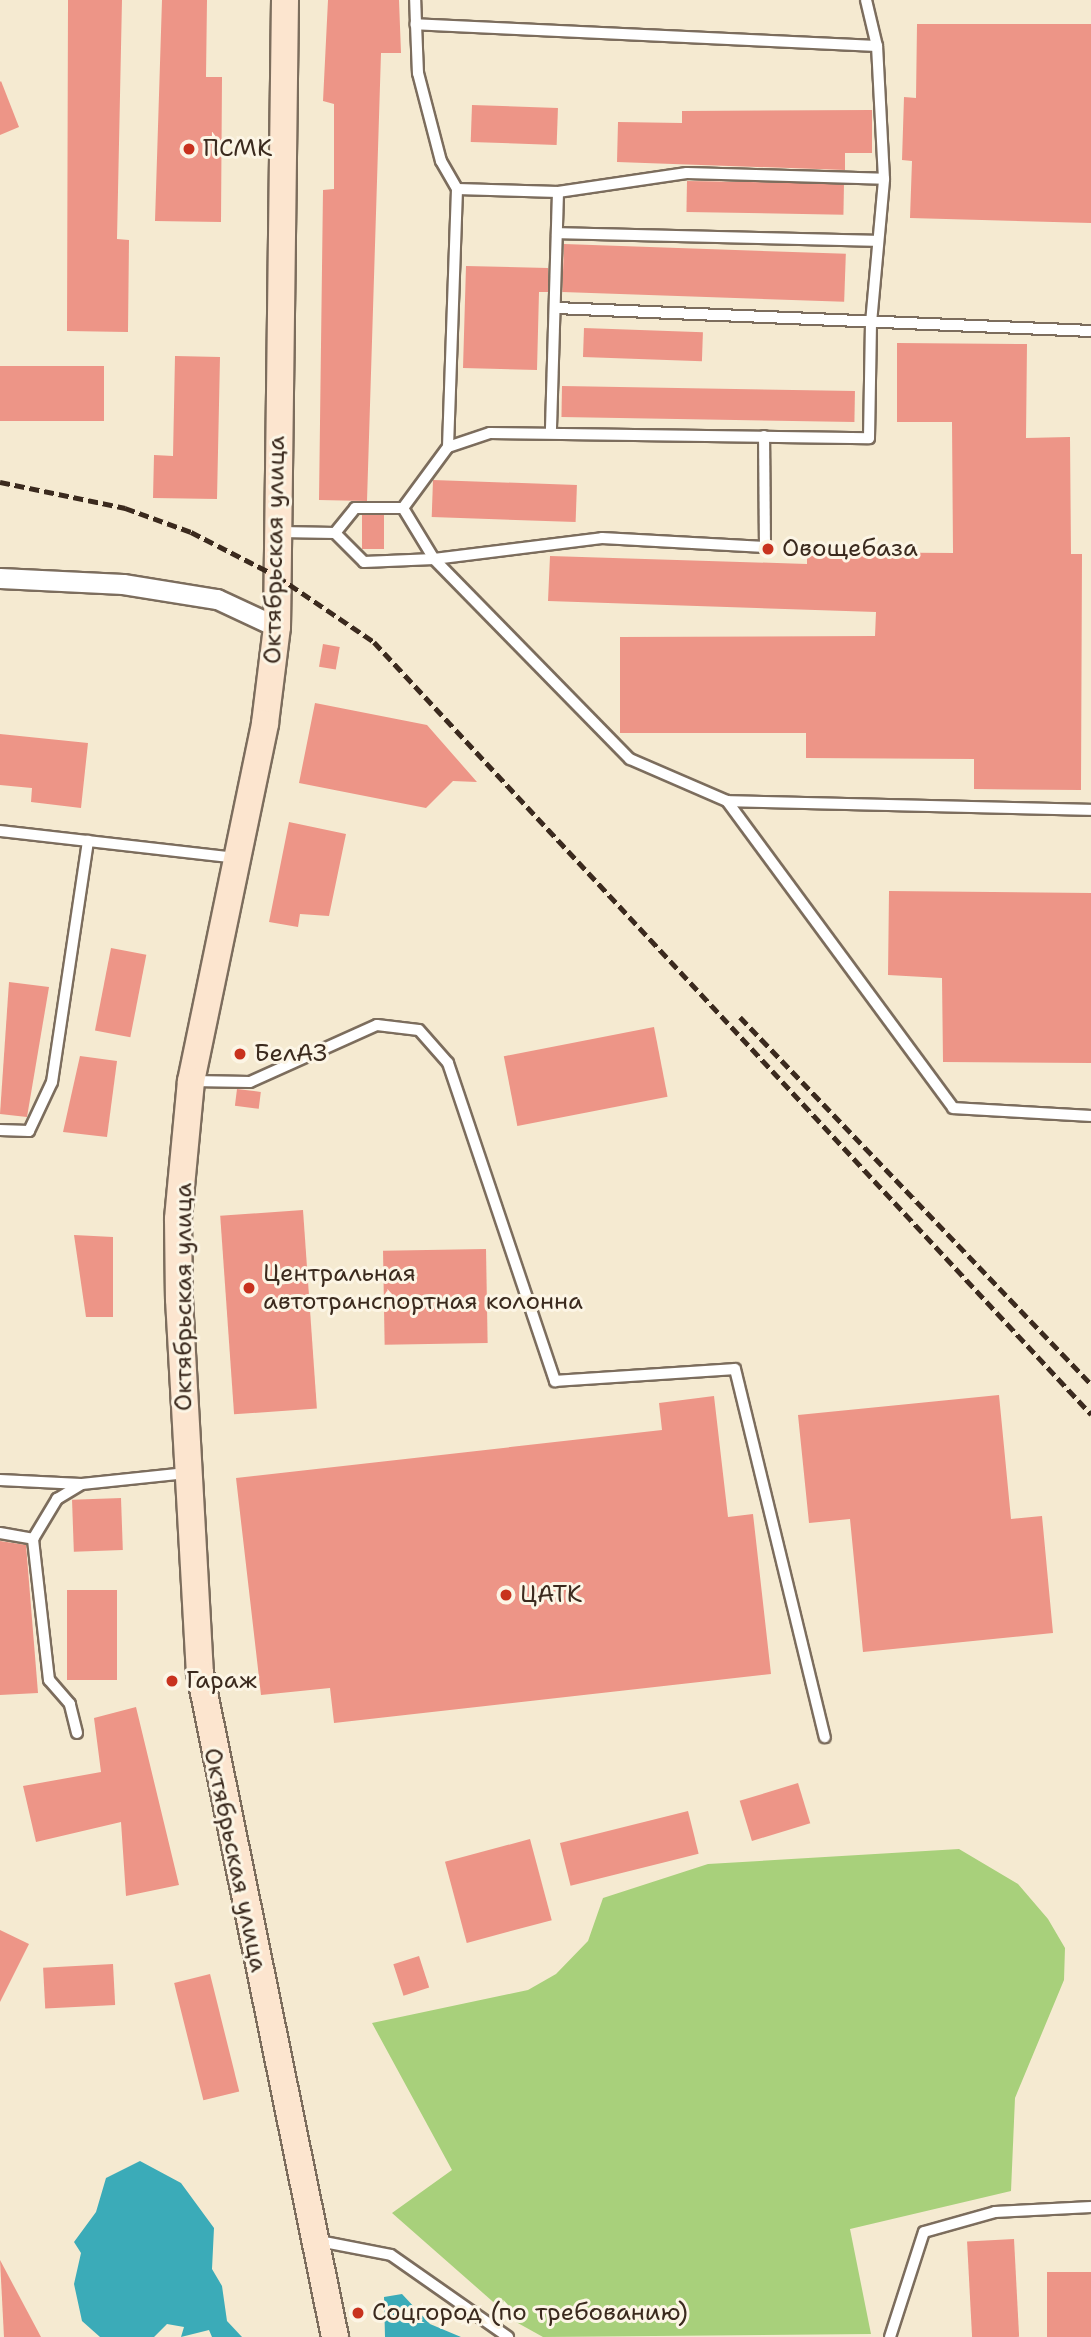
<!DOCTYPE html>
<meta charset="utf-8">
<style>
body{margin:0}
#map{position:relative;width:1091px;height:2337px;overflow:hidden;background:#f5ead1;font-family:"Shantell Sans",sans-serif}
div>[style]{position:absolute}
[style*='--x']{left:calc(var(--x)*1px);top:calc(var(--y)*1px);width:calc(var(--w)*1px);rotate:calc(var(--a)*1deg)}
.green>*{inset:0;background:#a8d07b}
.water>*{inset:0;background:#3babb8}
.building>*{inset:0;background:#ed9587;transform-origin:0 0}
.roads{filter:drop-shadow(2px 0 #7c6d5d) drop-shadow(-2px 0 #7c6d5d) drop-shadow(0 2px #7c6d5d) drop-shadow(0 -2px #7c6d5d)}
.lane>*{height:10px;margin:-5px;padding:0 5px;transform-origin:5px;border-radius:5px;background:#fff}
.street>*{height:19px;margin:-9.5px;padding:0 9.5px;transform-origin:9.5px;border-radius:9.5px;background:#fff}
.secondary>*{height:26px;margin:-13px;padding:0 13px;transform-origin:13px;border-radius:13px;background:#fce5cf}
.rail>*{height:5px;margin-top:-2.5px;transform-origin:0;background:repeating-linear-gradient(90deg,#3b2a1e 0 10px,transparent 0 15px)}
.dots>*{width:19px;height:19px;translate:-50% -50%;box-sizing:border-box;border:4px solid #fcf5e5;border-radius:50%}
span{translate:-50% -50%;white-space:nowrap;text-align:center;line-height:1.15;-webkit-text-stroke:6px #fcf5e5;paint-order:stroke}
.poi-label{font-size:24px;color:#3b2a1e}
.left{translate:0 -50%;text-align:left}
.street-label{font-size:24px;color:#3b2a1e}
</style>
<div id="map">
<div class="green">
<div style="clip-path:polygon(959px 1849px,1018px 1884px,1048px 1919px,1065px 1948px,1064px 1980px,1015px 2098px,1011px 2191px,850px 2229px,871px 2334px,543px 2337px,516px 2322px,392px 2213px,452px 2170px,372px 2023px,528px 1990px,556px 1974px,588px 1941px,603px 1898px,708px 1864px)"></div>
</div>
<div class="water">
<div style="clip-path:polygon(140px 2161px,181px 2183px,214px 2228px,212px 2269px,222px 2286px,227px 2321px,242px 2337px,212px 2337px,209px 2330px,181px 2337px,184px 2327px,167px 2324px,154px 2337px,100px 2337px,82px 2321px,74px 2284px,81px 2253px,74px 2242px,96px 2212px,106px 2178px)"></div>
<div style="clip-path:polygon(402px 2294px,430px 2324px,461px 2337px,385px 2337px,384px 2297px)"></div>
</div>
<div class="building">
<div style="clip-path:polygon(68px 0,122px 0,117px 239px,129px 240px,128px 332px,67px 331px)"></div>
<div style="clip-path:polygon(162px 0,207px 0,206px 77px,222px 77px,221px 222px,155px 221px)"></div>
<div style="clip-path:polygon(328px 0,399px 0,401px 53px,381px 53px,367px 501px,319px 500px,323px 190px,334px 189px,334px 104px,323px 101px)"></div>
<div style="clip-path:polygon(917px 24px,1091px 24px,1091px 223px,910px 218px,912px 161px,902px 160px,904px 97px,916px 98px)"></div>
<div style="clip-path:polygon(1px 81px,19px 127px,0 135px,0 82px)"></div>
<div style="left:472px;top:105px;width:86px;height:37px;rotate:2deg"></div>
<div style="clip-path:polygon(872px 110px,872px 153px,845px 153px,845px 170px,617px 162px,618px 122px,682px 123px,682px 111px)"></div>
<div style="left:687px;top:181px;width:157px;height:31px;rotate:1deg"></div>
<div style="left:564px;top:244px;width:282px;height:48px;rotate:2deg"></div>
<div style="clip-path:polygon(466px 266px,548px 268px,548px 292px,539px 292px,537px 370px,463px 368px)"></div>
<div style="left:584px;top:328px;width:119px;height:29px;rotate:2deg"></div>
<div style="clip-path:polygon(897px 343px,1027px 344px,1026px 438px,1070px 437px,1071px 554px,1082px 554px,1081px 790px,974px 789px,974px 759px,806px 758px,806px 733px,620px 733px,620px 637px,875px 636px,876px 612px,548px 601px,550px 556px,807px 564px,807px 552px,953px 553px,952px 422px,897px 422px)"></div>
<div style="clip-path:polygon(175px 356px,220px 357px,217px 499px,153px 498px,154px 455px,173px 456px)"></div>
<div style="left:0;top:366px;width:104px;height:55px"></div>
<div style="left:562px;top:386px;width:293px;height:31px;rotate:1deg"></div>
<div style="left:433px;top:480px;width:144px;height:37px;rotate:2deg"></div>
<div style="left:362px;top:515px;width:22px;height:34px"></div>
<div style="left:323px;top:644px;width:17px;height:23px;rotate:10deg"></div>
<div style="clip-path:polygon(315px 703px,427px 725px,477px 782px,453px 781px,426px 808px,299px 783px)"></div>
<div style="clip-path:polygon(0 734px,88px 743px,81px 808px,31px 802px,32px 788px,0 785px)"></div>
<div style="clip-path:polygon(289px 822px,346px 834px,329px 916px,300px 914px,298px 927px,269px 922px)"></div>
<div style="clip-path:polygon(889px 891px,1091px 893px,1091px 1063px,943px 1062px,942px 978px,888px 975px)"></div>
<div style="left:111px;top:948px;width:36px;height:84px;rotate:11deg"></div>
<div style="clip-path:polygon(9px 982px,49px 987px,27px 1117px,0 1114px)"></div>
<div style="left:654px;top:1027px;width:71px;height:153px;rotate:79deg"></div>
<div style="clip-path:polygon(80px 1056px,117px 1061px,107px 1137px,63px 1132px)"></div>
<div style="left:237px;top:1089px;width:24px;height:17px;rotate:7deg"></div>
<div style="left:303px;top:1210px;width:199px;height:83px;rotate:86deg"></div>
<div style="clip-path:polygon(74px 1235px,113px 1237px,113px 1317px,86px 1317px)"></div>
<div style="left:486px;top:1249px;width:94px;height:103px;rotate:89deg"></div>
<div style="clip-path:polygon(999px 1395px,1011px 1519px,1042px 1516px,1053px 1633px,863px 1652px,850px 1519px,809px 1523px,798px 1415px)"></div>
<div style="clip-path:polygon(714px 1396px,728px 1517px,753px 1514px,771px 1674px,334px 1723px,330px 1688px,261px 1695px,236px 1478px,662px 1430px,659px 1403px)"></div>
<div style="left:121px;top:1498px;width:52px;height:49px;rotate:88deg"></div>
<div style="clip-path:polygon(0 1541px,26px 1545px,38px 1693px,0 1695px)"></div>
<div style="left:67px;top:1590px;width:50px;height:90px"></div>
<div style="clip-path:polygon(136px 1707px,179px 1885px,126px 1896px,121px 1822px,36px 1842px,23px 1786px,101px 1772px,94px 1718px)"></div>
<div style="left:798px;top:1783px;width:42px;height:61px;rotate:73deg"></div>
<div style="left:688px;top:1811px;width:44px;height:132px;rotate:76deg"></div>
<div style="left:530px;top:1839px;width:84px;height:88px;rotate:75deg"></div>
<div style="clip-path:polygon(0 1930px,29px 1944px,0 2002px)"></div>
<div style="left:419px;top:1956px;width:33px;height:27px;rotate:72deg"></div>
<div style="left:113px;top:1964px;width:41px;height:70px;rotate:87deg"></div>
<div style="left:210px;top:1974px;width:121px;height:37px;rotate:76deg"></div>
<div style="left:1014px;top:2239px;width:98px;height:47px;rotate:87deg"></div>
<div style="clip-path:polygon(0 2260px,41px 2337px,4px 2337px)"></div>
<div style="left:1091px;top:2272px;width:65px;height:44px;rotate:90deg"></div>
</div>
<div class="roads">
<div class="lane">
<div style="--x:866;--y:0;--w:47;--a:76.6"></div>
<div style="--x:416;--y:24;--w:49;--a:87.7"></div>
<div style="--x:418;--y:73;--w:91;--a:75.4"></div>
<div style="--x:441;--y:161;--w:32;--a:60"></div>
<div style="--x:558;--y:192;--w:130;--a:-8.4"></div>
<div style="--x:687;--y:173;--w:197;--a:1.7"></div>
<div style="--x:557;--y:233;--w:321;--a:1.4"></div>
<div style="--x:556;--y:308;--w:535;--a:2.46"></div>
<div style="--x:448;--y:447;--w:258;--a:-88"></div>
<div style="--x:457;--y:189;--w:101;--a:1.7"></div>
<div style="--x:558;--y:192;--w:239;--a:91.7"></div>
<div style="--x:403;--y:508;--w:76;--a:-53.6"></div>
<div style="--x:448;--y:447;--w:44;--a:-18.4"></div>
<div style="--x:490;--y:433;--w:379;--a:0.8"></div>
<div style="--x:869;--y:438;--w:115;--a:-89"></div>
<div style="--x:871;--y:323;--w:145;--a:-84.8"></div>
<div style="--x:884;--y:179;--w:133;--a:-93"></div>
<div style="--x:877;--y:46;--w:462;--a:-177.3"></div>
<div style="--x:416;--y:24;--w:24;--a:-92"></div>
<div style="--x:280;--y:532;--w:55;--a:1"></div>
<div style="--x:335;--y:533;--w:41;--a:45"></div>
<div style="--x:364;--y:562;--w:70;--a:-2.5"></div>
<div style="--x:434;--y:559;--w:280;--a:45.6"></div>
<div style="--x:630;--y:759;--w:106;--a:23.4"></div>
<div style="--x:727;--y:801;--w:364;--a:1.4"></div>
<div style="--x:335;--y:533;--w:32;--a:-51"></div>
<div style="--x:355;--y:508;--w:48;--a:0"></div>
<div style="--x:403;--y:508;--w:60;--a:58.7"></div>
<div style="--x:434;--y:559;--w:169;--a:-7.1"></div>
<div style="--x:602;--y:538;--w:163;--a:3.2"></div>
<div style="--x:765;--y:547;--w:111;--a:-90.5"></div>
<div style="--x:727;--y:801;--w:381;--a:53.6"></div>
<div style="--x:953;--y:1108;--w:138;--a:3.3"></div>
<div style="--x:0;--y:831;--w:239;--a:6.5"></div>
<div style="--x:192;--y:1081;--w:58;--a:1"></div>
<div style="--x:250;--y:1082;--w:139;--a:-24.2"></div>
<div style="--x:377;--y:1025;--w:42;--a:6.8"></div>
<div style="--x:419;--y:1030;--w:44;--a:48.7"></div>
<div style="--x:448;--y:1063;--w:336;--a:71.4"></div>
<div style="--x:555;--y:1381;--w:180;--a:-3.8"></div>
<div style="--x:735;--y:1369;--w:379;--a:76.3"></div>
<div style="--x:0;--y:1130;--w:29;--a:2"></div>
<div style="--x:29;--y:1131;--w:54;--a:-64.9"></div>
<div style="--x:52;--y:1082;--w:244;--a:-81.5"></div>
<div style="--x:0;--y:1480;--w:81;--a:2.8"></div>
<div style="--x:0;--y:1533;--w:34;--a:10"></div>
<div style="--x:77;--y:1733;--w:30;--a:-104"></div>
<div style="--x:70;--y:1704;--w:32;--a:-131"></div>
<div style="--x:49;--y:1680;--w:142;--a:-96.5"></div>
<div style="--x:33;--y:1539;--w:47;--a:-59"></div>
<div style="--x:57;--y:1499;--w:29;--a:-31"></div>
<div style="--x:82;--y:1484;--w:105;--a:-6"></div>
<div style="--x:319;--y:2241;--w:73;--a:11"></div>
<div style="--x:391;--y:2255;--w:143;--a:35"></div>
<div style="--x:890;--y:2337;--w:110;--a:-72.1"></div>
<div style="--x:924;--y:2232;--w:74;--a:-15.7"></div>
<div style="--x:995;--y:2212;--w:96;--a:-3"></div>
</div>
<div class="street">
<div style="--x:0;--y:578;--w:123;--a:2.8"></div>
<div style="--x:123;--y:584;--w:95;--a:9.1"></div>
<div style="--x:217;--y:599;--w:66;--a:25"></div>
</div>
<div class="secondary">
<div style="--x:285;--y:0;--w:627;--a:90.73"></div>
<div style="--x:277;--y:627;--w:98;--a:97.1"></div>
<div style="--x:265;--y:724;--w:365;--a:101.7"></div>
<div style="--x:191;--y:1081;--w:139;--a:95.4"></div>
<div style="--x:178;--y:1219;--w:80;--a:89.3"></div>
<div style="--x:179;--y:1299;--w:375;--a:86.8"></div>
<div style="--x:200;--y:1673;--w:678;--a:78.51"></div>
</div>
</div>
<div class="rail">
<div style="--x:0;--y:482;--w:128;--a:11.7"></div>
<div style="--x:125;--y:508;--w:70;--a:20"></div>
<div style="--x:191;--y:532;--w:97;--a:27.1"></div>
<div style="--x:277;--y:576;--w:117;--a:34.2"></div>
<div style="--x:374;--y:642;--w:1054;--a:47.12"></div>
<div style="--x:740;--y:1017;--w:508;--a:46.28"></div>
</div>
<div class="dots">
<div style="left:189px;top:149px;background:#c8321e"></div>
<div style="left:768px;top:549px;background:#c8321e"></div>
<div style="left:240px;top:1054px;background:#c8321e"></div>
<div style="left:249px;top:1288px;background:#c8321e"></div>
<div style="left:506px;top:1595px;background:#c8321e"></div>
<div style="left:172px;top:1681px;background:#c8321e"></div>
<div style="left:358px;top:2313px;background:#c8321e"></div>
</div>
<div class="poi-label">
<span class="left" style="left:203px;top:149px">ПСМК</span>
<span class="left" style="left:782px;top:549px">Овощебаза</span>
<span class="left" style="left:254px;top:1054px">БелАЗ</span>
<span class="left" style="left:263px;top:1288px">Центральная<br>автотранспортная колонна</span>
<span class="left" style="left:520px;top:1595px">ЦАТК</span>
<span class="left" style="left:186px;top:1681px">Гараж</span>
<span class="left" style="left:372px;top:2313px">Соцгород (по требованию)</span>
</div>
<div class="street-label">
<span style="left:275px;top:550px;rotate:-89deg">Октябрьская улица</span>
<span style="left:184px;top:1297px;rotate:-90deg">Октябрьская улица</span>
<span style="left:235px;top:1860px;rotate:78deg">Октябрьская улица</span>
</div>
</div>
